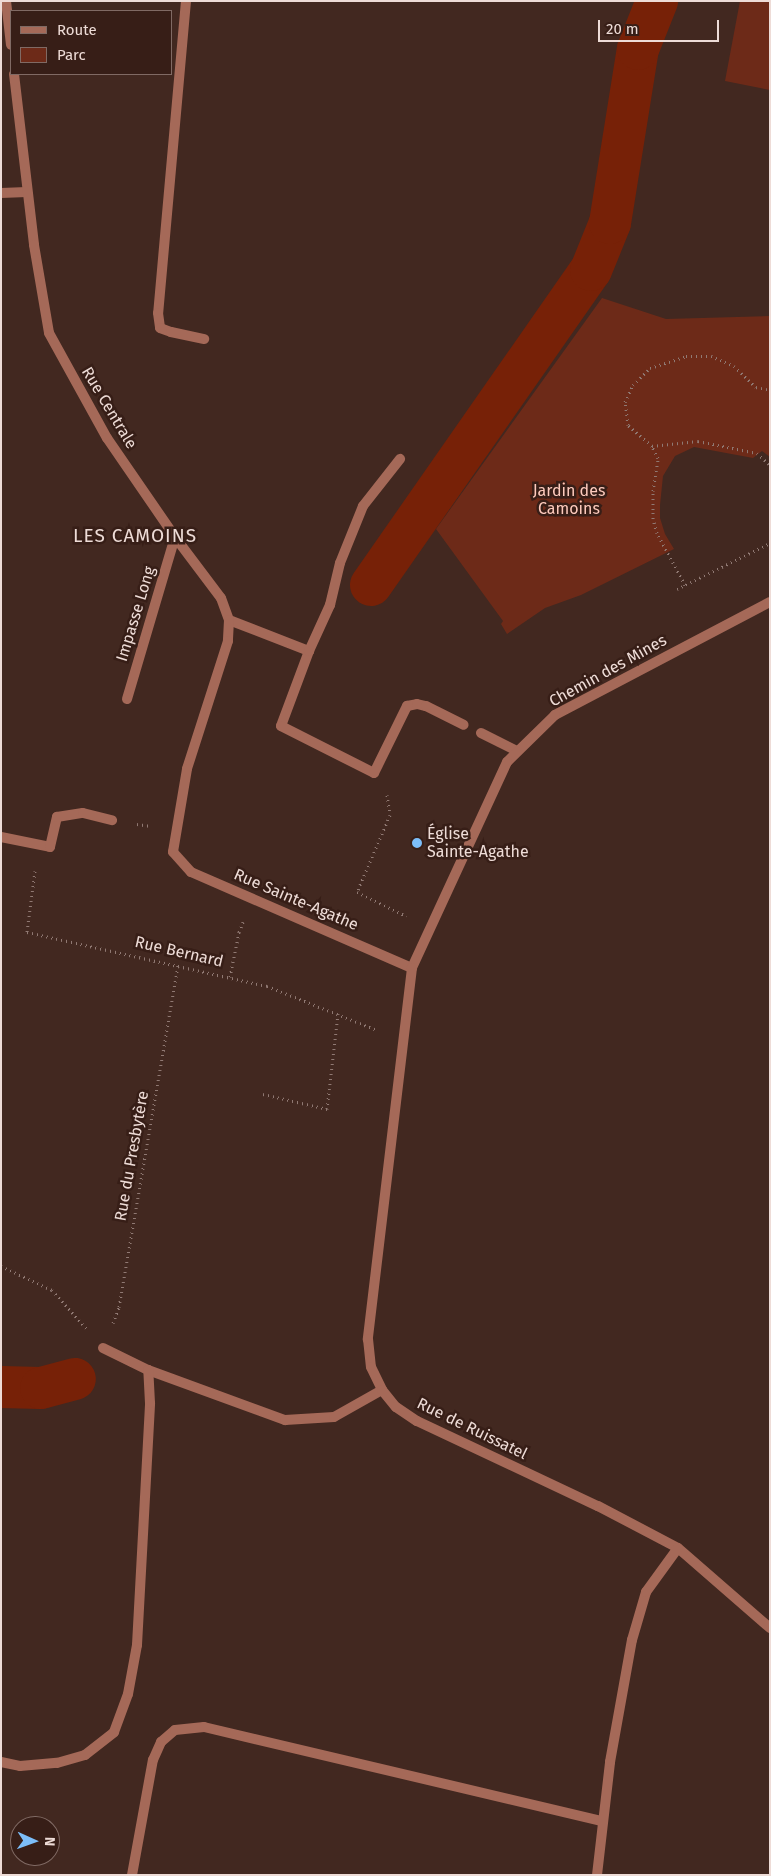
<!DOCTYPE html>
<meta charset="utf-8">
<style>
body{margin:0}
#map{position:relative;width:771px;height:1876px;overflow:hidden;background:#422820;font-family:"Fira Sans",sans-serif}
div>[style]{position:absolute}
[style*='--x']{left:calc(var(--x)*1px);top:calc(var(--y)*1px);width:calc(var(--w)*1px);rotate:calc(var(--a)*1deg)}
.green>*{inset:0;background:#6d2a18}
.canal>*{height:42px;margin:-21px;padding:0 21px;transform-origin:21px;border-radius:21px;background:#772107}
.path>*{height:3px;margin-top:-1.5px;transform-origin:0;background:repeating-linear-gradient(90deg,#907973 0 1px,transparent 0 5px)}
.lane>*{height:10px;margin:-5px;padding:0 5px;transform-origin:5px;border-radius:5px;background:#a56958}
.street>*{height:10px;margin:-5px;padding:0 5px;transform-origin:5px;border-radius:5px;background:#a56958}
.dots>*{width:14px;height:14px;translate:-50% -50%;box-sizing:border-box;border:2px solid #371e17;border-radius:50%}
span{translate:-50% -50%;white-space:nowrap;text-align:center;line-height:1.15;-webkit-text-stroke:5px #371e17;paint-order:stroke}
.street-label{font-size:16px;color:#eedcd7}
.park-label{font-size:16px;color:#fecbbd}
.poi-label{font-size:16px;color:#eedcd7}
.left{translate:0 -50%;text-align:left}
.quarter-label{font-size:19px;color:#eedcd7;letter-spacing:1px}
.frame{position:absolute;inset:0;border:2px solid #eedcd7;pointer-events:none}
.legend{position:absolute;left:10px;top:10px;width:162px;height:65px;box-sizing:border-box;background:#371e17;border:1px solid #806a64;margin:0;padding:6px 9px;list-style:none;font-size:15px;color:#eedcd7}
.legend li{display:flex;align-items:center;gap:10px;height:25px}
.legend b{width:25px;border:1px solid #806a64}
.north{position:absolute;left:10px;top:1816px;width:50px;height:50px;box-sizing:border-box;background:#371e17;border:1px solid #806a64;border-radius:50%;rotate:92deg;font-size:14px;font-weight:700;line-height:20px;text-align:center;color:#eedcd7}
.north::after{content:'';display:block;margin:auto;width:18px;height:22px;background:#7cbef9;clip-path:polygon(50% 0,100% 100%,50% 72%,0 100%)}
.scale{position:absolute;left:598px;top:20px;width:121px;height:22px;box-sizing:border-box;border:2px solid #eedcd7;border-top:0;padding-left:6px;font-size:15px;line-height:18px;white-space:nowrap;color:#eedcd7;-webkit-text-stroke:4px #371e17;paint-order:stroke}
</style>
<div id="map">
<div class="green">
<div style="clip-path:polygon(740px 1px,770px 1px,770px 90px,725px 81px)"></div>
<div style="clip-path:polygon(602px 298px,666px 319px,770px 316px,770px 457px,762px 451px,753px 458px,694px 447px,675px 456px,663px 476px,660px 505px,660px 518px,665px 534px,674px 549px,581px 595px,545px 608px,507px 634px,501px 624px,503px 621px,436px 529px)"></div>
</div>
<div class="canal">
<div style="--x:371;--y:585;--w:384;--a:-55.1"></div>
<div style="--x:591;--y:270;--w:51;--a:-68"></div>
<div style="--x:610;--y:223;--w:176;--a:-80.9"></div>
<div style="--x:638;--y:49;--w:52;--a:-68.4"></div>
<div style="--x:1;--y:1387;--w:40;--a:1.4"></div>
<div style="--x:41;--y:1388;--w:35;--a:-15"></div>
</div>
<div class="path">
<div style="--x:652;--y:446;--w:46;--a:-6.2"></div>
<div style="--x:698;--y:441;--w:60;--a:11.5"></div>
<div style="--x:757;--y:453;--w:18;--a:43"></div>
<div style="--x:685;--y:585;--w:59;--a:-118.3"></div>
<div style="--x:657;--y:533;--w:15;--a:-106"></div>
<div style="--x:653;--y:519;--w:28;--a:-90"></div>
<div style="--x:653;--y:491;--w:33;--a:-81"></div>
<div style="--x:658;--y:458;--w:13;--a:-117"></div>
<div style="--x:652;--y:446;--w:32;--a:-139"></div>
<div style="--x:628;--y:425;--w:23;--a:-97"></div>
<div style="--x:625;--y:402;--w:19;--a:-65"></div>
<div style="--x:633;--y:385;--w:24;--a:-45"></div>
<div style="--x:650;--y:368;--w:38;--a:-18"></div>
<div style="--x:686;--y:356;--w:25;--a:0"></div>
<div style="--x:711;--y:356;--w:25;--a:23"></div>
<div style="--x:734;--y:366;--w:30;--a:44"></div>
<div style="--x:756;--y:387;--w:14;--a:12"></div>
<div style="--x:677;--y:589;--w:104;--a:-26.3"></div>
<div style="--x:387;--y:795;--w:20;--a:81"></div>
<div style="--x:390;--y:815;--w:84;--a:113.2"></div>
<div style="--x:357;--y:892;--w:55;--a:26.1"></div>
<div style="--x:137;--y:824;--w:14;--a:8"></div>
<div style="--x:35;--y:871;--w:62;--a:97.5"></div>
<div style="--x:27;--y:932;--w:246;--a:12.7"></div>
<div style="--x:267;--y:986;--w:118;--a:21.8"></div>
<div style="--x:230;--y:977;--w:46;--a:-78.7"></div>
<div style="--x:239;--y:932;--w:11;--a:-68"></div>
<div style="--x:263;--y:1094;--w:66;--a:13.2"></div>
<div style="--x:327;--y:1109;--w:96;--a:-83.4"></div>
<div style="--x:1;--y:1266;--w:56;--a:25.2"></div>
<div style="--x:52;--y:1290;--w:52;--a:48.1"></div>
<div style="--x:113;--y:1323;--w:17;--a:-69"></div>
<div style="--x:119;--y:1307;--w:347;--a:-80.2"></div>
</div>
<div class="lane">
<div style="--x:186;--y:1;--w:313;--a:95.1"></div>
<div style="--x:158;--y:313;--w:15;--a:82"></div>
<div style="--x:160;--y:328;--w:12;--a:20"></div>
<div style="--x:171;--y:332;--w:34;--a:12"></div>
<div style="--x:1;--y:193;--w:26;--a:-2"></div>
<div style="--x:229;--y:620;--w:86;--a:21.2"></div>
<div style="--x:309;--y:651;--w:80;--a:110.5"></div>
<div style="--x:281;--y:726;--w:104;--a:26.8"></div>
<div style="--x:374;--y:773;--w:75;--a:-63.8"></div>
<div style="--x:407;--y:706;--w:10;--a:-11"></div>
<div style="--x:417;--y:704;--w:9;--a:13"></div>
<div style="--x:426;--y:706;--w:42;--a:26.6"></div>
<div style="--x:309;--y:651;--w:51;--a:-65.5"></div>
<div style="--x:330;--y:605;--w:43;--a:-76.6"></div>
<div style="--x:340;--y:563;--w:61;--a:-68"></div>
<div style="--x:363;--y:506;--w:60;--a:-51.8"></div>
<div style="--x:127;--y:699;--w:169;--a:-73.5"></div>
<div style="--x:481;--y:733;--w:40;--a:26.6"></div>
<div style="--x:1;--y:837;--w:50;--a:11.5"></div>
<div style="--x:50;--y:847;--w:31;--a:-77"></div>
<div style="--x:57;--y:817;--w:26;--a:-9"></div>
<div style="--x:83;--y:813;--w:30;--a:14"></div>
<div style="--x:173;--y:852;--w:27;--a:48"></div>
<div style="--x:191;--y:872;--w:241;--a:23.5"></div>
<div style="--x:103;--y:1348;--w:50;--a:26.1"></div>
<div style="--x:148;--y:1370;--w:146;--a:20.1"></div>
<div style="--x:285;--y:1420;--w:49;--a:-3.5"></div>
<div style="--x:334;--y:1417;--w:55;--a:-29.4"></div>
<div style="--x:1;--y:1762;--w:19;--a:12"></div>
<div style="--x:20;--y:1766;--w:37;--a:-5"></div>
<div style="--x:57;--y:1763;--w:29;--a:-16"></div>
<div style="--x:85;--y:1755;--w:37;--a:-38"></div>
<div style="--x:114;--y:1732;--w:40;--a:-69.8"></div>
<div style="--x:128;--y:1694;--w:50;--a:-79.6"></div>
<div style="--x:137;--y:1645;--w:242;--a:-86.9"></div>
<div style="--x:150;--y:1403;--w:33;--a:-93"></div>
</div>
<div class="street">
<div style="--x:6;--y:1;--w:44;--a:83.5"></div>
<div style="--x:14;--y:74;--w:172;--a:83.3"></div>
<div style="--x:34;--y:245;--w:89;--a:80.3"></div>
<div style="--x:49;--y:333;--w:120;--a:61.1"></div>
<div style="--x:107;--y:438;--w:120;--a:55.5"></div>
<div style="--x:175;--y:537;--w:76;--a:53"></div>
<div style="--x:221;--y:598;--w:23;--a:70"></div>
<div style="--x:229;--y:620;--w:21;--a:93"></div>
<div style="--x:228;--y:641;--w:134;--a:107.8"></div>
<div style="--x:187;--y:769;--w:84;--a:99.6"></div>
<div style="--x:770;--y:602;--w:243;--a:152.3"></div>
<div style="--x:555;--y:715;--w:67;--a:135.6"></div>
<div style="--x:507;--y:762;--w:227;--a:114.8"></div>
<div style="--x:412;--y:968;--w:374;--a:96.8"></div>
<div style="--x:368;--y:1339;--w:28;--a:84"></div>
<div style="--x:371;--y:1367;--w:25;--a:64"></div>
<div style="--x:382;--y:1390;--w:22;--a:51"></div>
<div style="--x:396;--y:1407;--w:25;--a:34"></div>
<div style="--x:417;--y:1421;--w:200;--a:25.2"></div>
<div style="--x:598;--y:1506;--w:90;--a:27.7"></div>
<div style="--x:678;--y:1548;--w:122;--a:41"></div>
<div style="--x:132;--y:1875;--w:117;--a:-79.7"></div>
<div style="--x:153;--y:1760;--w:20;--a:-66"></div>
<div style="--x:161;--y:1742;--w:18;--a:-41"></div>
<div style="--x:175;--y:1730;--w:29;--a:-6"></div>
<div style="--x:204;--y:1727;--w:410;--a:13.3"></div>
<div style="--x:597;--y:1875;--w:114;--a:-83.4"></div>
<div style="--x:610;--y:1762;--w:124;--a:-79.8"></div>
<div style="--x:632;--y:1640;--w:50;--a:-73.7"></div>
<div style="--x:646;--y:1592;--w:54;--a:-54"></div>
</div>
<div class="dots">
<div style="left:417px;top:843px;background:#7cbef9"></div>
</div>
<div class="street-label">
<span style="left:109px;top:408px;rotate:59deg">Rue Centrale</span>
<span style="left:136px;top:614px;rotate:-73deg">Impasse Long</span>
<span style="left:608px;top:671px;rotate:-29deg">Chemin des Mines</span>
<span style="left:296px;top:900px;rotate:23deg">Rue Sainte-Agathe</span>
<span style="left:179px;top:952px;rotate:13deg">Rue Bernard</span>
<span style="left:132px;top:1156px;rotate:-80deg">Rue du Presbytère</span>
<span style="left:472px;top:1429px;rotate:26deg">Rue de Ruissatel</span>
</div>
<div class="park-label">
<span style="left:569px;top:500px">Jardin des<br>Camoins</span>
</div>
<div class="poi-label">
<span class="left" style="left:427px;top:843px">Église<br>Sainte-Agathe</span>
</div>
<div class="quarter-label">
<span style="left:135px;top:536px">LES CAMOINS</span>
</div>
<div class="frame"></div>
<ul class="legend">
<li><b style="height:6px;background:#a56958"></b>Route</li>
<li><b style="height:14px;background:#6d2a18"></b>Parc</li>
</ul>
<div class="north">N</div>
<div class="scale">20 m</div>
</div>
